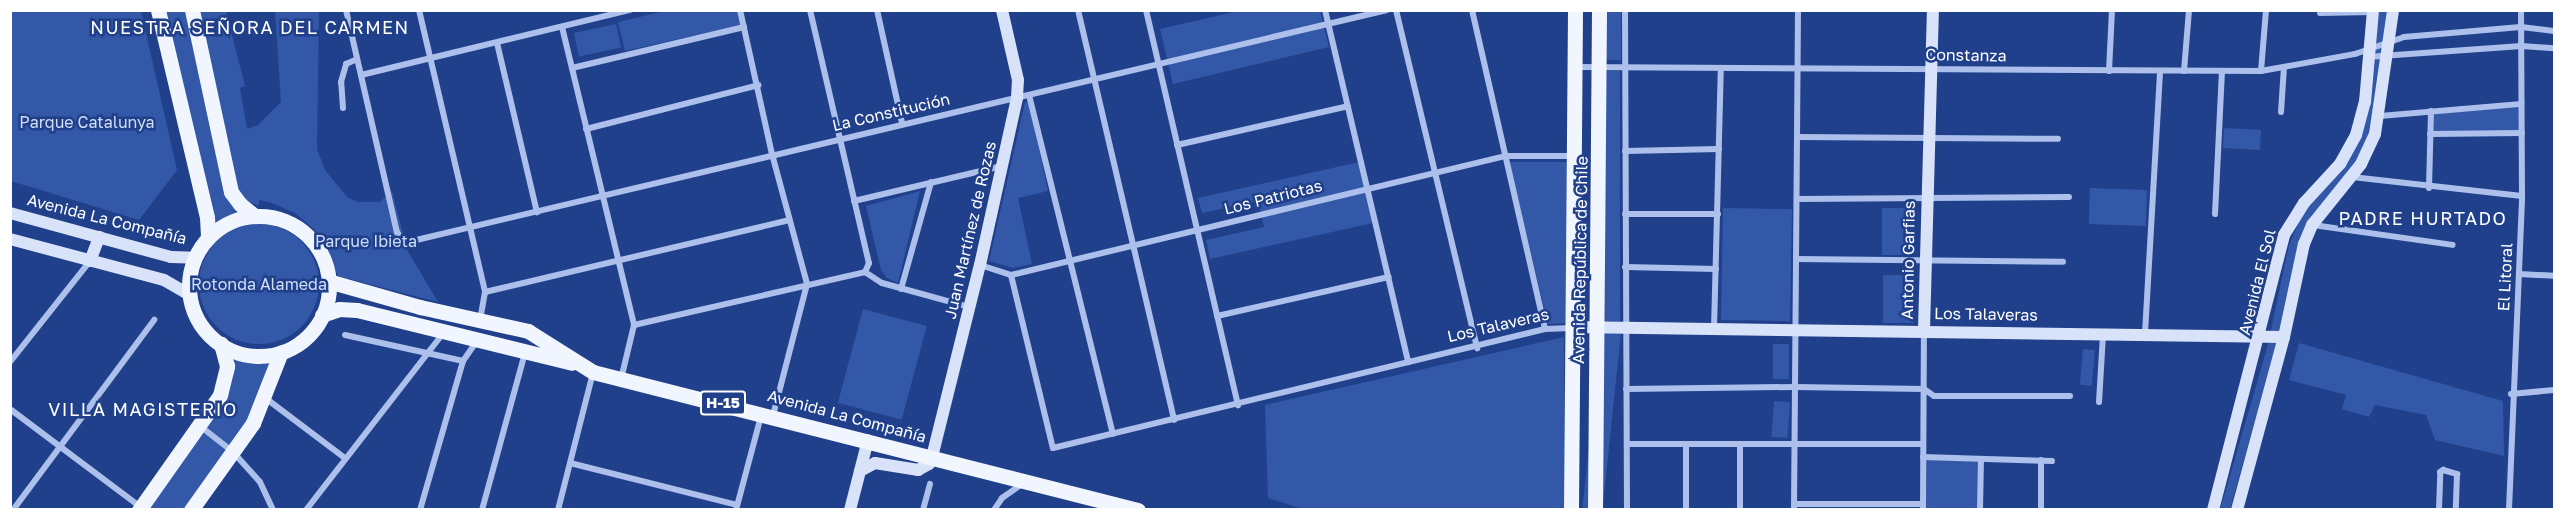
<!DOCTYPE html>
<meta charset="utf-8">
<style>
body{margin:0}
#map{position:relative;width:2565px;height:520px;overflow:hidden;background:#20408b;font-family:"Golos Text",sans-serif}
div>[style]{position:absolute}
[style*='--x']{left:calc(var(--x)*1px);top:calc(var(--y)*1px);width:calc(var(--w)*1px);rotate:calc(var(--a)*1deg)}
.green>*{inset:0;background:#3358a8;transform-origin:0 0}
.round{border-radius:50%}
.street>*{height:6px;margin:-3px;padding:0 3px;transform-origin:3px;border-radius:3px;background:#acc0eb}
.secondary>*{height:12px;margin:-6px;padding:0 6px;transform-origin:6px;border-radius:6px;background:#d8e2f9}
.primary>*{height:15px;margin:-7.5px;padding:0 7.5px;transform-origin:7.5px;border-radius:7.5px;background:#f1f5fe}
.primary>.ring{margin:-7.5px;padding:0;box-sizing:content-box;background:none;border:15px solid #f1f5fe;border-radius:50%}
span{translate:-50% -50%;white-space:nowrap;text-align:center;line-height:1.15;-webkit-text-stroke:5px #20408b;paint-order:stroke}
.shield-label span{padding:2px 4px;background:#20408b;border:2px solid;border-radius:4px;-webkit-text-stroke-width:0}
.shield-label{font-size:15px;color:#fff;font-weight:700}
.street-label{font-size:16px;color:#fff}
.park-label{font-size:16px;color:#d1def8}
.neighbourhood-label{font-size:18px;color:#fff;letter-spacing:1.5px}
.frame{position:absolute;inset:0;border:12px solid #fff;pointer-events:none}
</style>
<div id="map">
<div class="green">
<div style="clip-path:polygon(738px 10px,741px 25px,625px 51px,618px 22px,665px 11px)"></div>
<div style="clip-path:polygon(10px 11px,141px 11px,177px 170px,139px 220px,11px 181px)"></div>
<div style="clip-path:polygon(163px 11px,186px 11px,239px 211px,213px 224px)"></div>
<div style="clip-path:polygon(197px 11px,226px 11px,245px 86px,240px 88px,247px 129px,258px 125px,281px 102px,275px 11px,319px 11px,317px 149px,325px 170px,347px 197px,358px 202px,380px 202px,392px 191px,407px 250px,438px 302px,338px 276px,316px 231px,295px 213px,272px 203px,259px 200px,259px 206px,246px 200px,237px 188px)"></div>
<div style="clip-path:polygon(1238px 11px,1320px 11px,1329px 47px,1173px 84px,1160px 29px)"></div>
<div style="left:1603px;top:11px;width:18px;height:49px"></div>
<div style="clip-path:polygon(2378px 11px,2388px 11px,2374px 124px,2361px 156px,2312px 219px,2230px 509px,2220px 510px,2267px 348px,2289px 245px,2302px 215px,2355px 145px)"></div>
<div style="left:616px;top:24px;width:24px;height:43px;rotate:78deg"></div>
<div style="left:1605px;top:71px;width:15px;height:250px"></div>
<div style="clip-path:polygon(1025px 102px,1029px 102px,1048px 191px,1018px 198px,1032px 264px,1013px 268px,989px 261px)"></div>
<div style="clip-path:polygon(2521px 104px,2522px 133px,2430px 134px,2431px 111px)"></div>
<div style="left:2224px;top:128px;width:37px;height:20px;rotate:3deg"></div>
<div style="clip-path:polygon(1359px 162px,1373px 223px,1210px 259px,1206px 240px,1264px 227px,1258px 201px,1202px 213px,1198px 198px)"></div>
<div style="clip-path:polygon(1509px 162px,1569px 162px,1568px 323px,1548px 324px)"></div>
<div style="left:2090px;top:188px;width:57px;height:36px;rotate:2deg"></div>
<div style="clip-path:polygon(920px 191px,898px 283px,887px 278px,881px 270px,866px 206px)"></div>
<div style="left:1723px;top:208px;width:69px;height:112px;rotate:1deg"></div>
<div style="left:1882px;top:208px;width:31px;height:47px"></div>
<div class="round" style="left:199px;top:224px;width:120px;height:120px"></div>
<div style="left:1883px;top:275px;width:31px;height:48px"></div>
<div style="left:863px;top:309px;width:66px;height:97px;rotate:15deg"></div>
<div style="left:1601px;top:332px;width:20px;height:178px;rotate:6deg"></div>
<div style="clip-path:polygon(1564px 337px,1565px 509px,1306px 510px,1268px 498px,1265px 405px)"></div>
<div style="clip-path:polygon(2299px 343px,2503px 401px,2504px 456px,2435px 440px,2426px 415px,2375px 405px,2369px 417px,2342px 409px,2346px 395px,2289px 380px)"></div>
<div style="left:1773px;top:344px;width:16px;height:35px"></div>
<div style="left:2083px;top:349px;width:12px;height:36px;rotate:5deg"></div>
<div style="clip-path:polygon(234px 357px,251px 362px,270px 360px,252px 412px,184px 509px,141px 510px,224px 399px,233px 378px)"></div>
<div style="left:1774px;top:401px;width:16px;height:36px;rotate:4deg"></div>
<div style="left:1923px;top:457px;width:58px;height:53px;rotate:2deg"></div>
</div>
<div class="street">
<div style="--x:346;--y:10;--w:228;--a:77.1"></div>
<div style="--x:397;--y:232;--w:9;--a:54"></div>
<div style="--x:402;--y:239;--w:10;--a:11"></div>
<div style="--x:412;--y:241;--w:1002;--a:-13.33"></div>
<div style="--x:419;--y:10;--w:290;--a:76.8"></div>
<div style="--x:485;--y:292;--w:28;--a:100"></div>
<div style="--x:740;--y:10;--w:148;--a:77.5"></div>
<div style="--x:772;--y:154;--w:135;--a:74.9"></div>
<div style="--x:807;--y:284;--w:135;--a:104.5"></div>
<div style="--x:810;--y:10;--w:260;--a:76.9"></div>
<div style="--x:869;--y:263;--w:10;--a:114"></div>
<div style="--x:877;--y:10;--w:116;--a:77.5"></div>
<div style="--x:1078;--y:10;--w:421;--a:76.8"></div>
<div style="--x:1146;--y:10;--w:406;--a:76.9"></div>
<div style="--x:1325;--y:10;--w:362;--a:76.7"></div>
<div style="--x:1396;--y:10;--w:348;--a:76.5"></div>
<div style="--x:1472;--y:10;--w:327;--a:77.1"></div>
<div style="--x:1625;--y:10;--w:500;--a:89.77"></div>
<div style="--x:2320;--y:13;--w:53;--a:-1.1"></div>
<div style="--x:562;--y:27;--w:307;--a:76.4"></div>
<div style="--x:634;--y:325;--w:56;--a:103.5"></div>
<div style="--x:497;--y:43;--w:174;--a:76.7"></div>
<div style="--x:2367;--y:57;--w:155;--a:-4.1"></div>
<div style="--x:2522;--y:46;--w:32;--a:4"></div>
<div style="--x:1575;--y:67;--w:686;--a:0.33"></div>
<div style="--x:2261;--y:71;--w:96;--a:-10.3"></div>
<div style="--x:2355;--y:54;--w:52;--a:-19.1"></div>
<div style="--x:2404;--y:37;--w:117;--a:-4.9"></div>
<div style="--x:2521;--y:27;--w:33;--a:7"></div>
<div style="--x:572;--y:68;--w:177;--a:-13.4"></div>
<div style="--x:2109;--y:71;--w:61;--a:-87.2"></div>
<div style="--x:2184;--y:71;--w:61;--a:-85.3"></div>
<div style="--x:2261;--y:71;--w:61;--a:-85.3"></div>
<div style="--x:361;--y:75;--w:277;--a:-13.6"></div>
<div style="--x:1029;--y:95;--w:349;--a:76.1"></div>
<div style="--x:343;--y:108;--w:26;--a:-94"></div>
<div style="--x:341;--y:82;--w:19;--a:-74"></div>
<div style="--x:346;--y:64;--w:12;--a:-24"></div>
<div style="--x:2281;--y:112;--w:45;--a:-86.2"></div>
<div style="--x:2380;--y:116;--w:142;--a:-4.9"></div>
<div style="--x:586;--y:129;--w:178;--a:-14.3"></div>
<div style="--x:2430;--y:134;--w:92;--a:-0.6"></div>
<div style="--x:1797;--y:137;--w:261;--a:0.4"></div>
<div style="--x:1177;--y:145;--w:175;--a:-12.8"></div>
<div style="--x:1625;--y:151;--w:94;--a:-1.2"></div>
<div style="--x:2352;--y:177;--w:171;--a:6.4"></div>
<div style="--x:2429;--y:188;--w:77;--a:-88.5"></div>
<div style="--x:1797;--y:199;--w:272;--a:-0.4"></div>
<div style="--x:854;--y:201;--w:152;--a:-13.3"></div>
<div style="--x:1625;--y:214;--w:93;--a:0"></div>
<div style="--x:2215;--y:214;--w:143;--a:-87.2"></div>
<div style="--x:2313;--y:225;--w:141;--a:8.1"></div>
<div style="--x:1796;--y:259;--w:267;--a:0.6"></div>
<div style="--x:980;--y:265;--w:33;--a:18"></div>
<div style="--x:1011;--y:275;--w:508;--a:-13.54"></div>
<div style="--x:1505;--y:156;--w:69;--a:0"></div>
<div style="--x:1625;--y:267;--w:91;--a:1.3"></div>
<div style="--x:2519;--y:274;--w:35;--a:3"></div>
<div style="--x:1011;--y:275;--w:178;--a:76.4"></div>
<div style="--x:1053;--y:448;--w:506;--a:-13.6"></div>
<div style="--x:1545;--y:329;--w:26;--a:-2"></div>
<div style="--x:901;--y:289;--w:111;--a:-74.3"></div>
<div style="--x:485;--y:292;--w:312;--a:-13.3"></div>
<div style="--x:1217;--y:316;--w:176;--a:-12.8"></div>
<div style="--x:634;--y:325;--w:237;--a:-12.9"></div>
<div style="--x:865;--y:272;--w:20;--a:33"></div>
<div style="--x:882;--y:283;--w:90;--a:15.4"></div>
<div style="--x:1714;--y:329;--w:261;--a:-88.5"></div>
<div style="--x:2145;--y:333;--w:262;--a:-86.7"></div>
<div style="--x:345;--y:335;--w:121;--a:12.4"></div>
<div style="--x:10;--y:362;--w:129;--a:-51.6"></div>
<div style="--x:1626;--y:389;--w:169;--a:-0.7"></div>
<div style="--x:1795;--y:387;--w:129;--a:0.9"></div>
<div style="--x:1924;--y:389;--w:12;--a:35"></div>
<div style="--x:1934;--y:396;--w:136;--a:0"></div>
<div style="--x:2511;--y:394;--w:43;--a:-5.3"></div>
<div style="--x:264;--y:397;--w:101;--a:37"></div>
<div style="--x:2099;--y:402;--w:68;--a:-86.6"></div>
<div style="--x:10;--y:409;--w:161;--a:36.9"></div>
<div style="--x:200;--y:426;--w:42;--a:38.2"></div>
<div style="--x:233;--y:452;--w:40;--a:48"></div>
<div style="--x:260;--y:482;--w:31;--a:65"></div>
<div style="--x:1627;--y:444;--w:296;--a:0"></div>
<div style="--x:1923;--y:457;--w:129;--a:1.8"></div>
<div style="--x:2041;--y:460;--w:50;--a:90"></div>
<div style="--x:570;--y:463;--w:172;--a:14.1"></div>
<div style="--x:1794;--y:504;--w:129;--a:0"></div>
<div style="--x:13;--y:510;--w:237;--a:-53.4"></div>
<div style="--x:306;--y:510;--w:225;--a:-52.2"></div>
<div style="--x:420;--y:510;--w:155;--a:-73.9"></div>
<div style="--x:463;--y:361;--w:24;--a:-55"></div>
<div style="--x:482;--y:510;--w:163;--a:-74.7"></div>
<div style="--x:558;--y:510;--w:141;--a:-75.7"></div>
<div style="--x:736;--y:510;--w:97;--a:-75.1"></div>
<div style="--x:923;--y:510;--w:27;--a:-75"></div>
<div style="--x:994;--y:510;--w:14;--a:-56"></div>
<div style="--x:1002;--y:498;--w:24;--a:-35"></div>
<div style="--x:1686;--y:510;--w:66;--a:-90"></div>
<div style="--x:1740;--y:510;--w:66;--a:-90"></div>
<div style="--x:1794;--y:510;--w:500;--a:-89.54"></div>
<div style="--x:1923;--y:510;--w:179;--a:-89.7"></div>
<div style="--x:1980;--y:510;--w:51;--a:-88.9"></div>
<div style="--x:2439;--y:510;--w:38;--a:-88"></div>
<div style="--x:2440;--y:472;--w:4;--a:-34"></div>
<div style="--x:2443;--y:470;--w:15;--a:16"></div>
<div style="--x:2457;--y:474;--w:36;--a:92"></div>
<div style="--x:2509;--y:510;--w:314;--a:-87.6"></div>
<div style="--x:2522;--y:196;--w:186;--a:-90.3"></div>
</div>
<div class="secondary">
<div style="--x:10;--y:213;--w:167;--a:15.3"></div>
<div style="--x:171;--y:257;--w:24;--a:2"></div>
<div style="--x:10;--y:239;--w:159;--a:14.9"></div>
<div style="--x:164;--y:280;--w:30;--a:30"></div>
<div style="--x:90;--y:261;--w:26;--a:-69"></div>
<div style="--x:1573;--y:327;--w:711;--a:0.81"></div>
<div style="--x:1924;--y:330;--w:320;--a:-88.4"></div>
<div style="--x:860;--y:471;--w:17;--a:-28"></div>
<div style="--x:875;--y:463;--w:44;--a:9.2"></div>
<div style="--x:918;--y:470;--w:13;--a:-29"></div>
<div style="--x:929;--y:464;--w:8;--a:-67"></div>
<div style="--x:932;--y:457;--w:198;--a:-76"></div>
<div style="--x:980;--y:265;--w:171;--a:-77.5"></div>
<div style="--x:1017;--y:98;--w:18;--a:-87"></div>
<div style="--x:1018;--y:80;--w:72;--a:-102.9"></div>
<div style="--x:850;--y:510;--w:72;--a:-75.6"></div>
<div style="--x:2213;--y:510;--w:284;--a:-75.5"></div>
<div style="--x:2284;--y:235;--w:38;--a:-58"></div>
<div style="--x:2304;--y:203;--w:53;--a:-47.3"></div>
<div style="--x:2340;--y:164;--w:33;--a:-61"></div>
<div style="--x:2356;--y:135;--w:34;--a:-75"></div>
<div style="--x:2365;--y:102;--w:92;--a:-85"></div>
<div style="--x:2237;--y:510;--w:179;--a:-74.8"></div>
<div style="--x:2284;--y:337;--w:95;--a:-77.9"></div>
<div style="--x:2304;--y:244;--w:21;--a:-67"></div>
<div style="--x:2312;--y:225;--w:78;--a:-51.2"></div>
<div style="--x:2361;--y:164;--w:33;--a:-65"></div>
<div style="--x:2375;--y:134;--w:125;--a:-81.7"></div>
</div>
<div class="primary">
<div style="--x:158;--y:10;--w:213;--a:76.7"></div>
<div style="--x:207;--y:217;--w:21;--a:87"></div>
<div style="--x:192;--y:10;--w:186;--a:77.9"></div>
<div style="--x:231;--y:192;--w:15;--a:53"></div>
<div style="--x:240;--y:204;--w:19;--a:39"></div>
<div class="ring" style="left:189px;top:216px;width:125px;height:125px"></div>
<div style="--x:328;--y:281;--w:96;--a:15.8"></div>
<div style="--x:420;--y:307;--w:111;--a:12.5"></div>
<div style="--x:528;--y:331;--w:77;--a:32.2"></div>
<div style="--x:593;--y:372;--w:562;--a:14.21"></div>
<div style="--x:322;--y:315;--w:18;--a:-19"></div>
<div style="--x:339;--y:309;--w:18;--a:3"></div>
<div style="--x:357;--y:310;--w:221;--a:13.8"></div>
<div style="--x:139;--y:510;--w:141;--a:-54.8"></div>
<div style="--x:220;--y:395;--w:30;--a:-76"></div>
<div style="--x:227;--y:366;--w:23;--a:-105"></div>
<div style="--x:191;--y:510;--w:107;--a:-54.5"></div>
<div style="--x:253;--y:423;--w:76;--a:-68.5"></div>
<div style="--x:1571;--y:510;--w:500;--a:-89.54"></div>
<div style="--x:1595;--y:510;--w:500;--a:-89.54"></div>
</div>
<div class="shield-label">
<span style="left:723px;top:403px">H-15</span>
</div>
<div class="street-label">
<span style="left:1966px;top:55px;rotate:1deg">Constanza</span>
<span style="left:891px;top:112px;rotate:-13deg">La Constitución</span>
<span style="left:1273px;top:197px;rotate:-14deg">Los Patriotas</span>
<span style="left:107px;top:219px;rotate:14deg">Avenida La Compañía</span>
<span style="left:970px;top:230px;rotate:-77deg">Juan Martínez de Rozas</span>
<span style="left:1580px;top:260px;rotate:-89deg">Avenida República de Chile</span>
<span style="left:1908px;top:260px;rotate:-89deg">Antonio Garfias</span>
<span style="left:2505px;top:277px;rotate:-87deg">El Litoral</span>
<span style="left:2257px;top:282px;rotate:-76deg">Avenida El Sol</span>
<span style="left:1986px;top:314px;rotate:1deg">Los Talaveras</span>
<span style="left:1498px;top:325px;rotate:-13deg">Los Talaveras</span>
<span style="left:847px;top:416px;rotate:15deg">Avenida La Compañía</span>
</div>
<div class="park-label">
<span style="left:87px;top:122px">Parque Catalunya</span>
<span style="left:366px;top:241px">Parque Ibieta</span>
<span style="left:259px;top:284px">Rotonda Alameda</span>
</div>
<div class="neighbourhood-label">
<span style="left:250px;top:27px">NUESTRA SEÑORA DEL CARMEN</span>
<span style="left:2423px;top:218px">PADRE HURTADO</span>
<span style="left:143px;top:409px">VILLA MAGISTERIO</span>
</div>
<div class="frame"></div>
</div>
